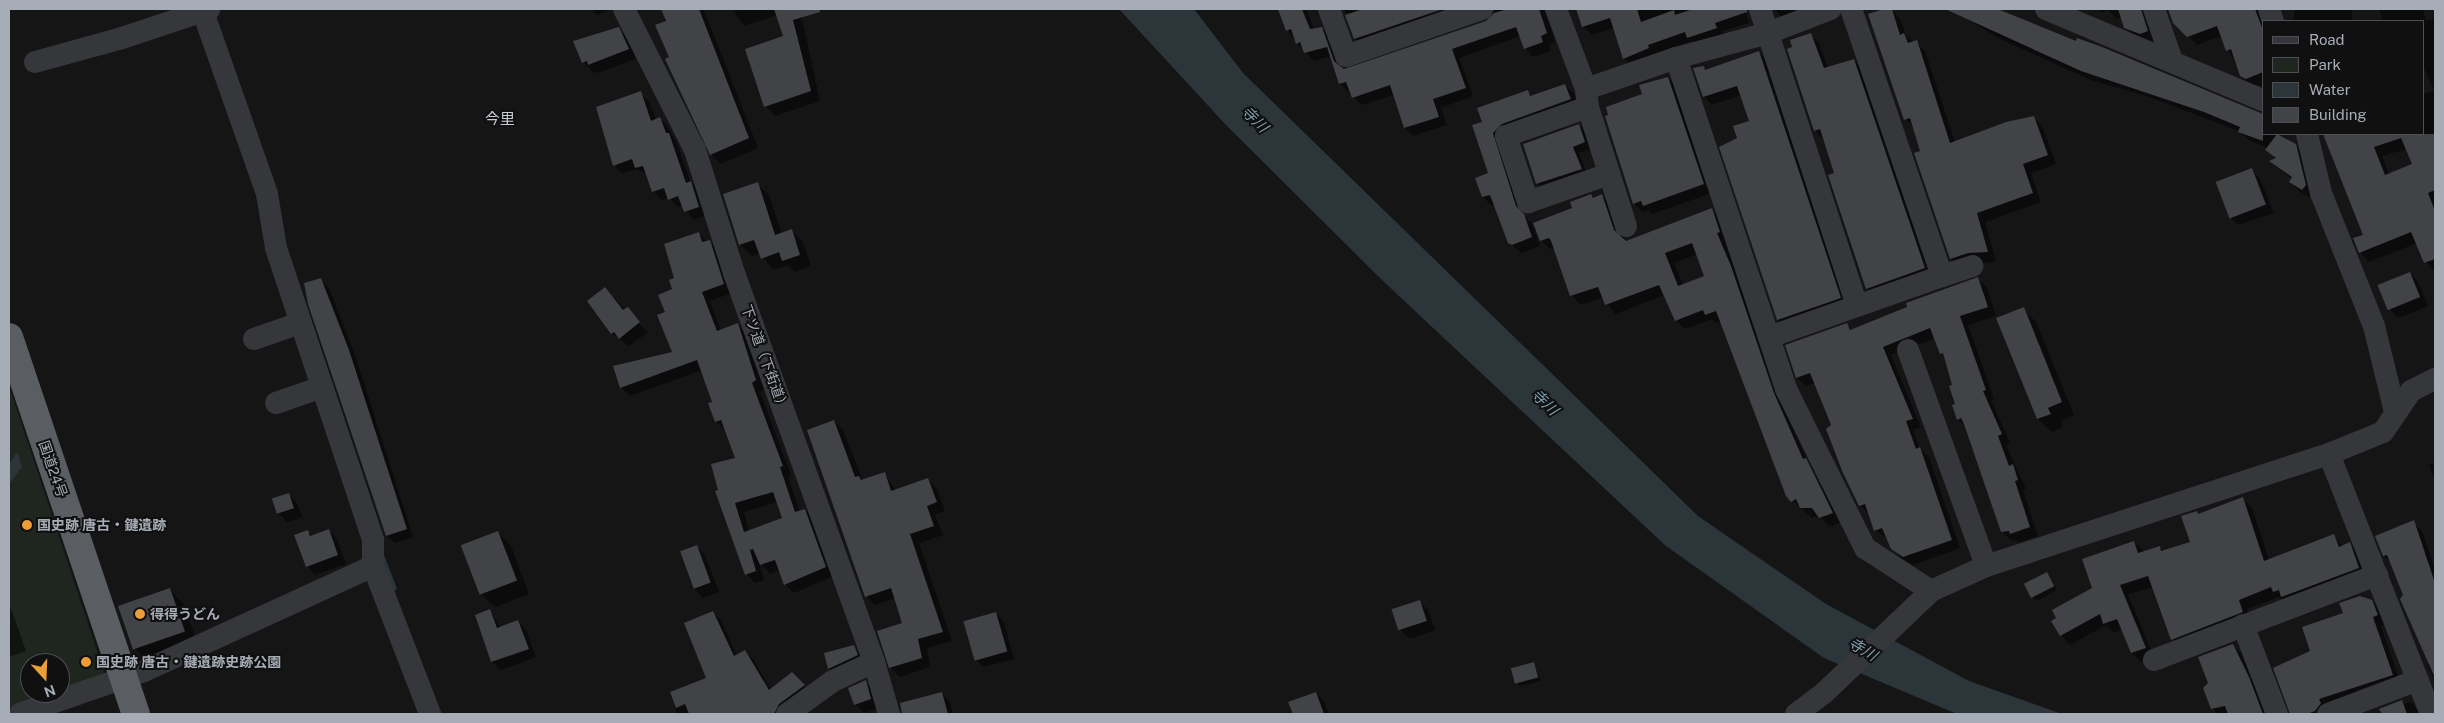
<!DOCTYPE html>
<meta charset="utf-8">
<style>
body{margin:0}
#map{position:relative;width:2444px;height:723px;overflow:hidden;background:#151516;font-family:"Public Sans","Noto Sans JP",sans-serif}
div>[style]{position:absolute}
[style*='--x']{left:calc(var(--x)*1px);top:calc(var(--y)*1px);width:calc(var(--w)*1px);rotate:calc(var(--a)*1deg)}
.green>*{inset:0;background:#1f261f}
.water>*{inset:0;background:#2b353a}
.shadow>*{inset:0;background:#0007;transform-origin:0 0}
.stream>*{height:5.5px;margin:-2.75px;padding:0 2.75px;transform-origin:2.75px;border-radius:2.75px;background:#2b353a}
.building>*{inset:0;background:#414346;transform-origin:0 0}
.minor>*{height:22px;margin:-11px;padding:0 11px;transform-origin:11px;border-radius:11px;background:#36373b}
.trunk>*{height:28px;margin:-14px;padding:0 14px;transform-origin:14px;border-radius:14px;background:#5a5e63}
.dots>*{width:14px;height:14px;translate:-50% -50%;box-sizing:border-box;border:2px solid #101011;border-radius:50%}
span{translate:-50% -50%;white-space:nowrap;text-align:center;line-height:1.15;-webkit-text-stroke:4px #101011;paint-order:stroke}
.street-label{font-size:14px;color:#a7adb6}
.poi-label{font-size:14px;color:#a7adb6;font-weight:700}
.left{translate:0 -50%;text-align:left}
.neighbourhood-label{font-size:15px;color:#c8ccd2}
.water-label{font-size:15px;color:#7f9eb0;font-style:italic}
.frame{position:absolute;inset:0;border:10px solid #a7adb6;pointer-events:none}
.legend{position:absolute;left:2262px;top:20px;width:162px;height:115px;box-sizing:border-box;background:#101011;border:1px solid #4c4f53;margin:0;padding:6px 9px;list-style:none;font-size:15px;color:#a7adb6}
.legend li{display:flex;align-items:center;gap:10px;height:25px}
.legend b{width:25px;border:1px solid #4c4f53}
.north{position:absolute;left:20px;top:653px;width:50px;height:50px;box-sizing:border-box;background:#101011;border:1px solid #4c4f53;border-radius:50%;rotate:160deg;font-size:14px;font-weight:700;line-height:20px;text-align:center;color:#a7adb6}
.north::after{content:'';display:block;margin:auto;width:18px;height:22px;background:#ec9e37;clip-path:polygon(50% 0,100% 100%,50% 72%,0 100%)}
</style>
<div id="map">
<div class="green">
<div style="clip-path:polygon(9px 386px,105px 675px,60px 692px,60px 663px,30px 663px,30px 693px,58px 693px,9px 712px)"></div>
</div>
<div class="water">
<div style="clip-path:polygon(1119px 9px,1194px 9px,1243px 73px,1698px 516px,1826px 604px,1969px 681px,2062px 714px,1957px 714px,1824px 658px,1666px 546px,1383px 281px,1226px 125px)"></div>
<div style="clip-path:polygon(17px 452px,22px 467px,9px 484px,9px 464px)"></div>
</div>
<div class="shadow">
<div style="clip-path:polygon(591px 9px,612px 9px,597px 15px)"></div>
<div style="clip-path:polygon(663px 9px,707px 9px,704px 10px,758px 148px,721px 164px,711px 154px,670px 58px)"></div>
<div style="clip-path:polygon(733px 9px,800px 9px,820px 101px,775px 116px,766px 106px,785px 37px,778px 15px,744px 26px)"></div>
<div style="clip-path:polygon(1280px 9px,1306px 9px,1314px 29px,1321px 27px,1329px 36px,1342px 68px,1350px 70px,1487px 23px,1493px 18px,1495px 9px,1545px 9px,1555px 42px,1549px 44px,1551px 51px,1533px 57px,1525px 48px,1520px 36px,1459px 58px,1473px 96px,1441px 108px,1447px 125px,1413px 136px,1405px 128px,1394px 95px,1362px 105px,1340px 84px,1331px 56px,1314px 61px,1297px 43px,1287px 30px)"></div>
<div style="clip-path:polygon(1344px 9px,1475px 9px,1364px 47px,1355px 39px)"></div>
<div style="clip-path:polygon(1577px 9px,1745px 9px,1749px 23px,1723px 31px,1724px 37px,1697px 46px,1692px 41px,1656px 53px,1633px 67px,1624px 58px,1614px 28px,1592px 35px,1583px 26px)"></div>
<div style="clip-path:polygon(1775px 9px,1825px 9px,1785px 22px)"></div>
<div style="clip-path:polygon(1951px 9px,1994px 9px,2079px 43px,2263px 134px,2281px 134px,2304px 154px,2311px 198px,2299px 191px,2290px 182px,2292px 179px,2271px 162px,2276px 159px,2267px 150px,2268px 148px,2248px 140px,2239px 131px,2152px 98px,2091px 80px,2000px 39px)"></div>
<div style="clip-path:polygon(2098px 9px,2147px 9px,2156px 40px,2149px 42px,2134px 36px,2125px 27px,2122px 17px,2117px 19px,2108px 10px,2101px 12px)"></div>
<div style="clip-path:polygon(2178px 9px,2263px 9px,2263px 85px,2251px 85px,2241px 75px,2222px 36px,2197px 45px,2188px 36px)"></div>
<div style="left:2294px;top:9px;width:58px;height:13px"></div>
<div style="clip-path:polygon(evenodd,2379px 9px,2423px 9px,2426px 21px,2435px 18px,2435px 272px,2426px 262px,2417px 243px,2369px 262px,2360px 252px,2364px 235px,2324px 134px,2423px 134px,2423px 94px,2434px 91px,2423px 66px,2423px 21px,2383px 21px,2379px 9px,2407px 149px,2414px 164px,2389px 174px,2382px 156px,2407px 149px)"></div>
<div style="clip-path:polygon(1892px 10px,1900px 19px,1906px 36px,1925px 51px,1955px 142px,2033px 118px,2042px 126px,2056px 164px,2031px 173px,2041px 202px,1985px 222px,1996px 261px,1960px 267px,1951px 259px,1915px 154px,1921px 151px,1914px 127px,1905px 119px)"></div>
<div style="clip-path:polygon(618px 29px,627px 38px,637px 58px,598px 73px,592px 71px,583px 62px)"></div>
<div style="clip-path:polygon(1810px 34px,1819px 43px,1828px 68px,1854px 60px,1862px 68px,1933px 276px,1875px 297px,1867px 288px,1836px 174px,1823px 139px,1815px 130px,1794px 48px)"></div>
<div style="clip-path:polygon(1759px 52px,1767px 61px,1848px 306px,1787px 328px,1778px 320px,1738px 139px,1750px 122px,1741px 95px,1712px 105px,1704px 96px,1704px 67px,1707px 71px)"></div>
<div style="clip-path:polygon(1668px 78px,1677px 87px,1712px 193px,1652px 214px,1648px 210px,1642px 212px,1634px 203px,1610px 115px)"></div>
<div style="clip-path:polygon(1565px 85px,1574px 94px,1579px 108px,1501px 142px,1524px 216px,1532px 224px,1540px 246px,1521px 253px,1509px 242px,1495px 204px,1492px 206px,1483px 197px,1489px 174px,1483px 123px,1527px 92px,1532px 96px)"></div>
<div style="clip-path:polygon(640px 93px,649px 101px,656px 120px,660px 119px,668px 127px,677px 143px,690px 181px,699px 191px,707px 215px,694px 220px,683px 206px,678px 207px,669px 197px,662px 200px,653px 191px,647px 175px,637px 169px,622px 173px,614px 165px)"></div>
<div style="clip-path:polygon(1579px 125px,1586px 132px,1591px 149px,1579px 153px,1588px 176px,1543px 190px,1537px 183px)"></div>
<div style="clip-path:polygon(2252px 170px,2260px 179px,2274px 213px,2238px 225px,2230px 217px)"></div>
<div style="clip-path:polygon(757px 184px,769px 195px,782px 234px,792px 231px,803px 242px,811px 266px,795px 272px,788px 265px,773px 270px,760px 253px,752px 256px,740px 244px)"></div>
<div style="clip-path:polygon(evenodd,1591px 195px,1594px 198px,1602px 196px,1611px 205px,1626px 243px,1712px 210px,1721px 219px,1729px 242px,1725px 243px,1740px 276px,1782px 404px,1809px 464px,1841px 522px,1830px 527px,1820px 517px,1811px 517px,1787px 495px,1721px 322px,1716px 323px,1712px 319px,1685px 329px,1676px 320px,1665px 295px,1615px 314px,1603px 297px,1581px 305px,1572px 296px,1555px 248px,1550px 249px,1541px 240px,1591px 195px,1697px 254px,1706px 276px,1683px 285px,1674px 263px,1697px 254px)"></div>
<div style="clip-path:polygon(evenodd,699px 234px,718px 250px,732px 293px,710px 301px,721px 331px,738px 325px,747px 334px,765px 389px,760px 392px,791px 475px,788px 476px,800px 512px,805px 510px,814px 519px,834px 576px,794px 593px,785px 584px,780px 570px,770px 574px,759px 562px,764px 580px,755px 583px,746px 574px,720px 491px,737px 459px,726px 430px,716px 422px,713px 402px,702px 370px,630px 396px,621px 387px,673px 353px,666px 313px,675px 279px,699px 234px,778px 502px,783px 518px,749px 532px,744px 512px,778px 502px)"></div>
<div style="clip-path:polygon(2410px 273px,2418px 282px,2428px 306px,2398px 318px,2390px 310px)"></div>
<div style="clip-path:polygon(1978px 279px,1987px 287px,1996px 316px,1968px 325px,1994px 399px,1991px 400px,2010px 443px,2006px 445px,2026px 489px,2023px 490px,2038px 536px,2020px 542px,2011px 540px,2002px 531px,1966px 427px,1958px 419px,1954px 385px,1946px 359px,1935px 338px,1891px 355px,1921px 427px,1913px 430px,1920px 449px,1929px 457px,1960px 548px,1913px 565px,1901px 558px,1887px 538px,1875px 530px,1869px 514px,1860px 505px,1815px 383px,1806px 386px,1797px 378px,1847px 325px,1853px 330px)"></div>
<div style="clip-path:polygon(321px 280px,329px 288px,356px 358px,413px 537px,395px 543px,387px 536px,306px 284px)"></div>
<div style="clip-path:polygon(605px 289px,648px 332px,629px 346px,612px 333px,589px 301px)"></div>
<div style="clip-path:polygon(2023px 309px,2036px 322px,2074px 415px,2061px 421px,2063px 427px,2052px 432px,2038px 419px,1998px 319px)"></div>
<div style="clip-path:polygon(834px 421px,843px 430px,863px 481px,884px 473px,896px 491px,928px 480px,937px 489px,945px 511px,935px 515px,943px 535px,919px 543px,952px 641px,927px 648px,930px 667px,900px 677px,891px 668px,879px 632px,904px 624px,896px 598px,875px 605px,866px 596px)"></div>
<div style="clip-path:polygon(2435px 463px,2435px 480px,2429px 465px)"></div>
<div style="clip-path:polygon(288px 494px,297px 503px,302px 517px,287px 522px,278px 513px)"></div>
<div style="clip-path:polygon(2242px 498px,2252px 508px,2269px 560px,2333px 536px,2343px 546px,2349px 544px,2359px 553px,2367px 577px,2284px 601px,2279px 597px,2247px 609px,2251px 621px,2181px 648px,2172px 639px,2155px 587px,2128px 594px,2154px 657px,2141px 662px,2132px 653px,2123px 629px,2114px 633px,2106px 625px,2070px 645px,2061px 635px,2093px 589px,2134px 542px,2144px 552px,2160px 547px,2164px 551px,2191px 543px,2197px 512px,2200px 515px)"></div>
<div style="clip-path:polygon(2413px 522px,2422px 531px,2435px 569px,2435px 680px,2427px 664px,2430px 663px,2405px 595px,2392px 563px,2384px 556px)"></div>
<div style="clip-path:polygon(329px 530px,337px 539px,346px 564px,315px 575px,307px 566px,308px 532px,313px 536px)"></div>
<div style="clip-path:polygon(498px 533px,511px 546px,529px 594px,495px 607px,481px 594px)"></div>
<div style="clip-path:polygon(697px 547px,705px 555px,719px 592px,703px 598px,695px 589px)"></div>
<div style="clip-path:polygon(2047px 574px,2057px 590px,2037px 601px,2033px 597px)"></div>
<div style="clip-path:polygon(170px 590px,183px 603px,198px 644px,148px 662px,135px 649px,120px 608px)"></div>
<div style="clip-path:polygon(1419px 601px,1428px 610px,1435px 630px,1410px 639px,1401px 631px)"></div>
<div style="clip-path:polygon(2371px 601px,2380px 610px,2386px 624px,2381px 626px,2401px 684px,2328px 714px,2293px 714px,2275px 668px,2311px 651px)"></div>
<div style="clip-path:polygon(9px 603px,26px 651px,9px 657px)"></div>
<div style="clip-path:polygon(490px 611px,501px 628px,518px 622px,526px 630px,536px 657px,501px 670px,492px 662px,476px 616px)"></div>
<div style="clip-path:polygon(713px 613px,721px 620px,737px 656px,745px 652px,753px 659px,771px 690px,792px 674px,812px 693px,786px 714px,677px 714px,671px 693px,708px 679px)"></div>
<div style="clip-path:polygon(996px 613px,1004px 622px,1014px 659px,983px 667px,975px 659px)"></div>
<div style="clip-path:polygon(2233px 645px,2241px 654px,2267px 714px,2218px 714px,2212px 708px)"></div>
<div style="clip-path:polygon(854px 646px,864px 663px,837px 676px,829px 668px)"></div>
<div style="clip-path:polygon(1534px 664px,1541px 681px,1520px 686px,1516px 682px)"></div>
<div style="clip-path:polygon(865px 682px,874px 691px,879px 708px,864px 713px,855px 704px)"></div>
<div style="clip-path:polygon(942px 693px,950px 702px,953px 714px,903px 714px,901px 704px)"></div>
<div style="clip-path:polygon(1316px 693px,1324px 702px,1329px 714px,1294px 714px,1290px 703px)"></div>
<div style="clip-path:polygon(2402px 702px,2404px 704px,2411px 702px,2422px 714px,2383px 714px,2381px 709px)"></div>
</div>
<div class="stream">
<div style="--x:382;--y:557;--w:33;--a:69"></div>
</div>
<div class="building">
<div style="clip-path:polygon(661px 9px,699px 9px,749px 138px,710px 155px,665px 59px,669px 57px,655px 25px,666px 21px)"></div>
<div style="clip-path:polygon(774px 9px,820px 9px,820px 12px,793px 20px,811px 91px,764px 107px,745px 49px,783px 36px)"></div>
<div style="clip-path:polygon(1278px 9px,1302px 9px,1310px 29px,1322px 27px,1334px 61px,1344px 69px,1486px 21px,1494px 13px,1508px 9px,1539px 9px,1547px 33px,1541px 36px,1543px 42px,1524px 49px,1516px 27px,1452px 49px,1466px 88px,1433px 99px,1439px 117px,1404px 128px,1390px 85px,1352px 98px,1346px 82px,1339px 84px,1327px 47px,1304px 53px,1300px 42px,1296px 44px,1291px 29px,1286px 31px)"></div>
<div style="clip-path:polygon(1363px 9px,1443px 9px,1354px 39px,1345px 15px)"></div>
<div style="clip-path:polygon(1576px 9px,1637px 9px,1641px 22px,1674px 10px,1675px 15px,1693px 9px,1747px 9px,1747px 12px,1715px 23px,1717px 28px,1687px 38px,1685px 32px,1648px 45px,1649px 48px,1623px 59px,1610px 18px,1582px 27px)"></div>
<div style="clip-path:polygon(1884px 9px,1892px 9px,1900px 35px,1904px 33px,1908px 43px,1917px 40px,1950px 143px,2006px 122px,2034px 116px,2048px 155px,2023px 164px,2033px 193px,1977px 213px,1988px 252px,1968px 253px,1950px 259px,1914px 153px,1920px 151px,1910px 118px,1904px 120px,1868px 14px)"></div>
<div style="clip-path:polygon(1945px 9px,2000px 10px,2076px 41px,2077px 38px,2102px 47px,2263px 114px,2263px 141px,2238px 132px,2240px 127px,2204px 112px,2081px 71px)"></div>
<div style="clip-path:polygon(2118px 9px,2141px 9px,2148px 31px,2140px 34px,2124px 28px)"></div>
<div style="clip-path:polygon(2168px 9px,2255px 9px,2263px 30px,2263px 72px,2246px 79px,2240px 76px,2231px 49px,2226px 51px,2217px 26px,2187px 37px,2173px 23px)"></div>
<div style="clip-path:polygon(619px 27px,629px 49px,588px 65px,587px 61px,582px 63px,573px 41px)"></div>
<div style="clip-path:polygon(1811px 33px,1824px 68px,1854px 59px,1925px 268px,1866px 289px,1828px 175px,1834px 173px,1820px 129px,1814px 131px,1787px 49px,1792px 47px,1790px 40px)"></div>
<div style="clip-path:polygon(1759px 51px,1841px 298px,1777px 320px,1719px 147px,1737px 138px,1733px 126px,1749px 121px,1737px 86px,1703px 97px,1693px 68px,1704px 66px,1705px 70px)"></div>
<div style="clip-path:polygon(1668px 77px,1704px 184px,1643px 206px,1641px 201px,1633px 204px,1605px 116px,1608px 115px,1606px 107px,1642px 94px,1639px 85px)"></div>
<div style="clip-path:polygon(1565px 84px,1571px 99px,1502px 124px,1493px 133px,1516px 206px,1524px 214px,1532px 237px,1512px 245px,1508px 243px,1490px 195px,1482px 197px,1475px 178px,1488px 173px,1472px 125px,1482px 122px,1477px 108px,1528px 90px,1530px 96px)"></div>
<div style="clip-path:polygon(641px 91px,651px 121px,660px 117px,666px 133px,669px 133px,686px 183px,691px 181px,699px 207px,684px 212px,678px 196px,668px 200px,664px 188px,652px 192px,643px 166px,635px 168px,632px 159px,613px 166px,596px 107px)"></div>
<div style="clip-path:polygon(1579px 124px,1585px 142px,1573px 147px,1582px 169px,1536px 184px,1523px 144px)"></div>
<div style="clip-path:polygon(2277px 134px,2296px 144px,2306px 185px,2302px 190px,2289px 182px,2292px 177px,2269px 161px,2276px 158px,2265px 150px)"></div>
<div style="clip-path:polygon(evenodd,2323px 134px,2435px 134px,2435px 190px,2428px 193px,2435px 211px,2435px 259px,2424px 263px,2411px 232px,2359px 253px,2353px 238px,2363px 235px,2323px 134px,2401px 138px,2412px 164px,2385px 175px,2374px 147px,2401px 138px)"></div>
<div style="left:2252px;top:168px;width:39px;height:39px;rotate:69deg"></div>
<div style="clip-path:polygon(758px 182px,775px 235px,792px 229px,800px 255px,782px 261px,779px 252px,761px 259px,754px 240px,739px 245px,723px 194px)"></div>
<div style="clip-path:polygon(evenodd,1591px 194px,1593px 198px,1602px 194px,1614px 230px,1626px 241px,1712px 208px,1720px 232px,1717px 233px,1731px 266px,1774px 393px,1803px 459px,1806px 458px,1833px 513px,1819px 518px,1812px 508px,1800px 508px,1796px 499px,1791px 502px,1786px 496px,1716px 311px,1705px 315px,1703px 310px,1675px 321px,1659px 285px,1605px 305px,1598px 287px,1570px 296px,1551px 241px,1549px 238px,1540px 241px,1533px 223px,1572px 208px,1570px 202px,1591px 194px,1692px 243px,1704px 276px,1678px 286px,1665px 253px,1692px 243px)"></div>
<div style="clip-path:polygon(evenodd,699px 232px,702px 242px,710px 240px,724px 284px,702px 292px,717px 331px,738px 323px,756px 380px,752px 383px,783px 466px,780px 467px,795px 512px,805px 509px,826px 567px,784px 585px,775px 560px,760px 565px,753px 549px,750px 550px,756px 571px,745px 575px,715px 491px,718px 490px,711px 464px,735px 458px,721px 420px,715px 422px,708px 403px,712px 402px,697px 360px,620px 388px,613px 366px,672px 352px,657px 315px,665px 312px,658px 295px,672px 289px,669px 280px,674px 278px,664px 244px,699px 232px,773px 492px,782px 518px,744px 532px,735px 503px,773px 492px)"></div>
<div style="left:2410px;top:272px;width:27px;height:35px;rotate:68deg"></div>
<div style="clip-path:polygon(1978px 277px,1988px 307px,1960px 316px,1986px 390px,1983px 391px,2002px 434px,1998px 436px,2009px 466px,2013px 464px,2018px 480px,2015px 481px,2030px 527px,2010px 534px,2009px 531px,2001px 532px,1964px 424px,1961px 418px,1957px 420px,1952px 405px,1955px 404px,1949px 386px,1952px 385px,1943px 353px,1940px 354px,1930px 328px,1883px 347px,1913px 419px,1906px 421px,1916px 449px,1920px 447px,1952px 540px,1903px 557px,1891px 549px,1882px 528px,1874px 531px,1865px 504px,1859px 506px,1843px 473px,1826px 429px,1831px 425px,1810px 373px,1796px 378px,1785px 345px,1847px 323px,1850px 330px,1907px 307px,1906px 303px)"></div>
<div style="clip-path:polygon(321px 278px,349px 350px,407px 529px,386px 536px,308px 304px,304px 283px)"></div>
<div style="clip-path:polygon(605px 287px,623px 310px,628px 307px,640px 322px,619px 339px,614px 332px,611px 334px,587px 301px)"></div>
<div style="clip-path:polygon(2024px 307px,2062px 402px,2048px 408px,2051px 414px,2037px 419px,1996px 318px)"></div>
<div style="clip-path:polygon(834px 420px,855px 477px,859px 476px,861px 480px,885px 472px,891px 491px,928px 478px,937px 502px,927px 506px,934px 526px,910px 534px,943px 632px,918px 639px,922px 658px,889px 668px,877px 631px,902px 623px,891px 588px,865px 597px,807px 430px)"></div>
<div style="left:289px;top:493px;width:16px;height:18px;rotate:72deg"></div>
<div style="clip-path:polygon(2243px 497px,2264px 561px,2334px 534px,2339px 547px,2350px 542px,2359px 568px,2281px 597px,2279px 590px,2273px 592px,2271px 587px,2239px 600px,2243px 612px,2171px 640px,2148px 576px,2120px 585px,2146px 648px,2131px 653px,2117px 619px,2103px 624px,2100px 614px,2060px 636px,2051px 621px,2056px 618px,2052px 610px,2092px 588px,2082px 559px,2134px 541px,2138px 553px,2160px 546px,2161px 551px,2190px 542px,2181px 516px,2197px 511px,2198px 514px)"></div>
<div style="clip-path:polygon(2414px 520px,2435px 583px,2435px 678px,2400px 599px,2403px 595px,2387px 555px,2383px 556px,2375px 536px)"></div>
<div style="clip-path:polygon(329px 529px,338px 555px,306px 567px,294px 535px,308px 530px,310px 536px)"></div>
<div style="left:498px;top:531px;width:53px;height:40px;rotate:69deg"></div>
<div style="left:697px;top:545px;width:40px;height:18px;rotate:70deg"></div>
<div style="left:2047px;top:572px;width:16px;height:26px;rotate:63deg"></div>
<div style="left:170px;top:588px;width:46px;height:55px;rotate:71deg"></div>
<div style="clip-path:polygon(2360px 596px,2372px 600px,2378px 615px,2373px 617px,2393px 675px,2319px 699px,2321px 703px,2315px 711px,2307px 714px,2290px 714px,2273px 668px,2310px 651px,2302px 627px,2343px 613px,2339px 603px)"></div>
<div style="left:1420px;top:600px;width:22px;height:30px;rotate:72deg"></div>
<div style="clip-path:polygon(490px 609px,497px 628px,518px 620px,529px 649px,491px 662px,475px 615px)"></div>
<div style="clip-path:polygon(713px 611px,734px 656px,745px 650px,769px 690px,792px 672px,805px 685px,779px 704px,774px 714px,689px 714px,685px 704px,676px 708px,670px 692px,706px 678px,684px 623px)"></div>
<div style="left:996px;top:612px;width:41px;height:34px;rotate:74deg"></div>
<div style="clip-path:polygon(2233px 644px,2249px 677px,2263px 714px,2228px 714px,2225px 706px,2211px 709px,2203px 688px,2208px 683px,2198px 657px)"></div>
<div style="clip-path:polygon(854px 645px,858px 655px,828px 669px,824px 653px)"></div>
<div style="left:1534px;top:662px;width:16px;height:24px;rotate:75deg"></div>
<div style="clip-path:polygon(866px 680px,871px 699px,854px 705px,848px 688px)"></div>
<div style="clip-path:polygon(942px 692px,948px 714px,902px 714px,900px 703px)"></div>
<div style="clip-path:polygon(1316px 692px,1324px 714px,1293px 714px,1288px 702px)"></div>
<div style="clip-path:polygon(2402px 700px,2407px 714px,2382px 714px,2379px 709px)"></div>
</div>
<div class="minor">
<div style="--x:202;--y:9;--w:196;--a:70.6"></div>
<div style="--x:267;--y:194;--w:55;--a:80.5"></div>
<div style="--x:276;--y:248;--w:308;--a:71.6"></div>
<div style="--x:373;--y:540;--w:26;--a:90"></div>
<div style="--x:373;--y:566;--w:159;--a:68.9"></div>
<div style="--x:624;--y:9;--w:158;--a:63.3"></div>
<div style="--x:695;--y:150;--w:129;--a:72.4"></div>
<div style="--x:734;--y:273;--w:413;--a:70.2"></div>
<div style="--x:874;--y:662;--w:54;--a:73.9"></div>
<div style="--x:1329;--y:9;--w:50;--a:70.1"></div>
<div style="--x:1346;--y:56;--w:144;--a:-19.1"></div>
<div style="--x:1556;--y:9;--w:85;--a:69.4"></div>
<div style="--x:1586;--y:89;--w:18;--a:84"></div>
<div style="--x:1588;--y:107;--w:125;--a:72.3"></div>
<div style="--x:1760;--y:9;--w:311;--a:71.9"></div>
<div style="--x:2046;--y:9;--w:235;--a:22.8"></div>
<div style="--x:2154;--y:9;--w:55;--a:70.9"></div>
<div style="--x:2269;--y:9;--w:13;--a:72"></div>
<div style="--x:1676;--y:58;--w:349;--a:71.6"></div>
<div style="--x:1786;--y:389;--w:178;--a:63.6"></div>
<div style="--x:1865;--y:548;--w:79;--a:33.1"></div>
<div style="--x:35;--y:62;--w:90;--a:-15.4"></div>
<div style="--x:122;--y:38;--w:92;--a:-18.4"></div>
<div style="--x:1586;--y:89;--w:95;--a:-19"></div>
<div style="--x:1676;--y:58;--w:95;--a:-15.2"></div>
<div style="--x:1768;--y:33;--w:67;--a:-20.9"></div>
<div style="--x:1588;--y:107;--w:87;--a:160.5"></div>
<div style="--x:1506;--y:136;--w:70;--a:71.6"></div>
<div style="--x:1528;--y:202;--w:86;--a:-19.1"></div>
<div style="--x:2307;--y:134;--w:61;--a:76.7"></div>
<div style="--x:2321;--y:193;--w:143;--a:68.3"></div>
<div style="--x:2374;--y:326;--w:89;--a:76.3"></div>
<div style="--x:1942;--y:276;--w:32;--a:-18"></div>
<div style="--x:1769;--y:337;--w:183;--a:-19.4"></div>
<div style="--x:1942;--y:276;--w:282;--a:-108.8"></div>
<div style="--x:254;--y:339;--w:49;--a:-19.2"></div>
<div style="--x:1908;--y:350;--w:230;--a:70.1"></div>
<div style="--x:276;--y:403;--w:49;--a:-19.2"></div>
<div style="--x:2329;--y:454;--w:279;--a:68.6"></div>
<div style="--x:2243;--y:625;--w:95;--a:69.1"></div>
<div style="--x:2154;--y:660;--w:239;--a:-20.9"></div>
<div style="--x:20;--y:714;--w:131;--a:-19.1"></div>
<div style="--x:144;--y:671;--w:252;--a:-24.6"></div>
<div style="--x:787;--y:714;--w:57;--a:-35.7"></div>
<div style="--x:833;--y:681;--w:45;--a:-24.9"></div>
<div style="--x:1796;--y:714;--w:35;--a:-37"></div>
<div style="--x:1824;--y:693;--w:148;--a:-43.6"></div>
<div style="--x:1931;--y:591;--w:60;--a:-24.4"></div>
<div style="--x:1986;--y:566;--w:361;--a:-18.1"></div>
<div style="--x:2329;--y:454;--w:58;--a:-22.2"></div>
<div style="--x:2383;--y:432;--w:50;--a:-55.7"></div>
<div style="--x:2411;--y:391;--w:27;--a:-27"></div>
<div style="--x:2328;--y:714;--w:96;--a:-20.7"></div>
</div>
<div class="trunk">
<div style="--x:9;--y:337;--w:398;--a:71.4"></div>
</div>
<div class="dots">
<div style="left:27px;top:525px;background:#ec9e37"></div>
<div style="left:140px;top:614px;background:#ec9e37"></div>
<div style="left:86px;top:662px;background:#ec9e37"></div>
</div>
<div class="street-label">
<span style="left:765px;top:358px;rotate:70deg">下ツ道（下街道）</span>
<span style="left:53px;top:469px;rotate:71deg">国道24号</span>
</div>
<div class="poi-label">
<span class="left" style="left:37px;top:525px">国史跡 唐古・鍵遺跡</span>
<span class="left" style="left:150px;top:614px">得得うどん</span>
<span class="left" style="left:96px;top:662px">国史跡 唐古・鍵遺跡史跡公園</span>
</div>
<div class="neighbourhood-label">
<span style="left:500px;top:119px">今里</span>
</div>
<div class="water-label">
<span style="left:1255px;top:119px;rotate:45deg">寺川</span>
<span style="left:1545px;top:402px;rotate:44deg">寺川</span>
<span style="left:1863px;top:649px;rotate:31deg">寺川</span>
</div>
<div class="frame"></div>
<ul class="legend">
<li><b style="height:6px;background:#36373b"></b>Road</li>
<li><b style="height:14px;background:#1f261f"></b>Park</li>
<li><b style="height:14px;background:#2b353a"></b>Water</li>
<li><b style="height:14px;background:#414346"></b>Building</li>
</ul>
<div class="north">N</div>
</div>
